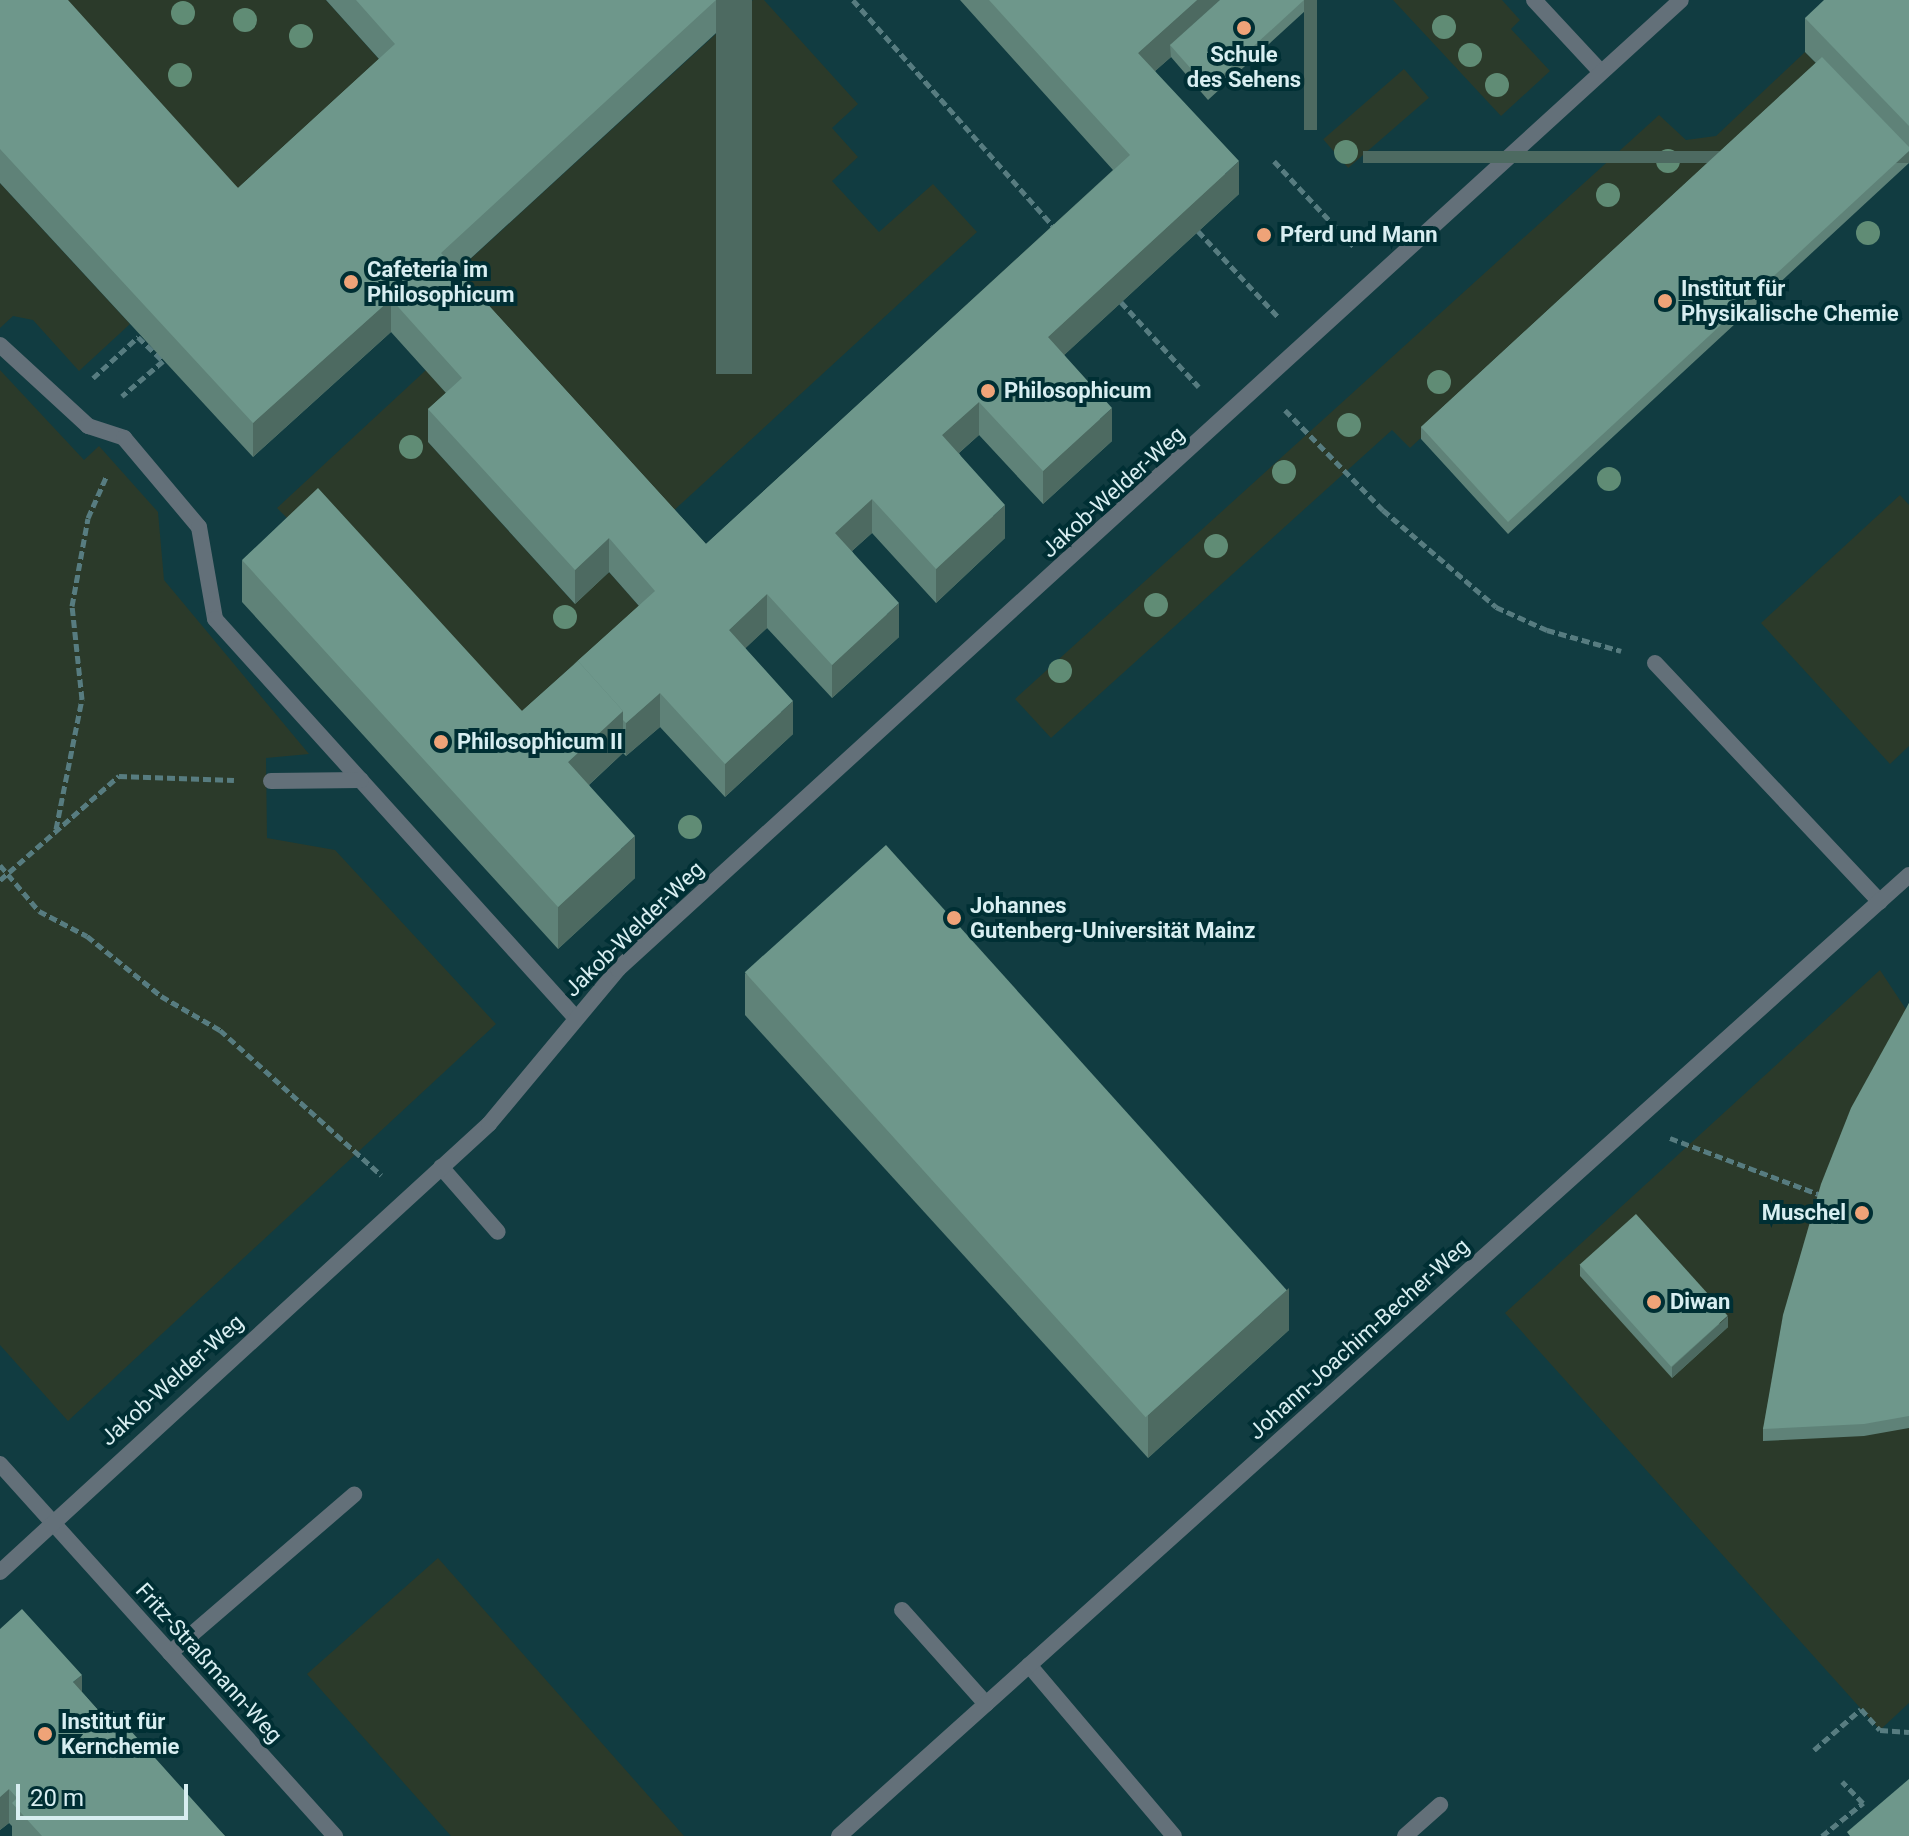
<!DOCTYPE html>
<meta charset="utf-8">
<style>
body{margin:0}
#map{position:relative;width:1909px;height:1836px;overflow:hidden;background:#002f34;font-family:Roboto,sans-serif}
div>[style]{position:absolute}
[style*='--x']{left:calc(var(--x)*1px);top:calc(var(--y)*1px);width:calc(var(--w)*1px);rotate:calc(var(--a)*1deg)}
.built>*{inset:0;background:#113c41;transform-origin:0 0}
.green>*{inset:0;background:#2b3a2a;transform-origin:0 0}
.path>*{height:5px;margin-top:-2.5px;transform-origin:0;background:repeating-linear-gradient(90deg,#577c80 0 8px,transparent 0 12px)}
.lane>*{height:16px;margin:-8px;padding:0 8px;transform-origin:8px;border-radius:8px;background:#637079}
.street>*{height:16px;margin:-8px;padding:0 8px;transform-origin:8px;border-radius:8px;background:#637079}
.trees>*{width:24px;height:24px;margin:-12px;border-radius:50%;background:#608c75}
.wall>*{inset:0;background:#5f8278}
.shaded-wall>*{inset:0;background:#4d6a61;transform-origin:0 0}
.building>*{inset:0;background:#6e978b;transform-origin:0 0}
.dots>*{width:22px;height:22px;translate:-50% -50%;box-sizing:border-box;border:4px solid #002f34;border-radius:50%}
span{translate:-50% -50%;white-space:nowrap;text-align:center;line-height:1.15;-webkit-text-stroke:8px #002f34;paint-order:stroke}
.poi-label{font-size:22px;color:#d8eef1;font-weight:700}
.left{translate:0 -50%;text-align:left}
.right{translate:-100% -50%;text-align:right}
.street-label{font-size:22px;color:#d8eef1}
.scale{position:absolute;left:16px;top:1784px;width:172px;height:36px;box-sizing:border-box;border:4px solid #d8eef1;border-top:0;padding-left:10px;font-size:24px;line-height:28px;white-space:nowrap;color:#d8eef1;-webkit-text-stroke:6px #002f34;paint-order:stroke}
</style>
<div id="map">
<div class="built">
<div style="left:0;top:0;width:1909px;height:1836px"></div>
</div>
<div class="green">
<div style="clip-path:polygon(51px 0,326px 0,395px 77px,238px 221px)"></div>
<div style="clip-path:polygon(753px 0,764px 0,858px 104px,832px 128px,858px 157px,832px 181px,879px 232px,933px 184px,977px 232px,658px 525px,441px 286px)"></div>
<div style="clip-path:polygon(1393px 0,1502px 0,1520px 20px,1511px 29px,1550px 71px,1501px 116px)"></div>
<div style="clip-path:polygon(1805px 52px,1822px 69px,1410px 448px,1392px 430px,1051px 738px,1015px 699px,1659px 115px,1686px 140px,1716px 136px)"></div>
<div style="left:1404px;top:69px;width:38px;height:107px;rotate:49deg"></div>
<div style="clip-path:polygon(0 183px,130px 324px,79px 371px,33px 320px,13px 316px,0 328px)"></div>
<div style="clip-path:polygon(0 370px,84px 460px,99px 446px,158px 512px,164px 580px,309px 754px,266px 758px,267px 838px,335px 850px,496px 1024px,68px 1421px,0 1345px)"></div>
<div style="clip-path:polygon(426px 370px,462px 411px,429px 443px,574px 603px,609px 572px,655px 624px,522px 753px,277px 508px)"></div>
<div style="clip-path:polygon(1900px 495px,1909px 505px,1909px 746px,1890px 764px,1761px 623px)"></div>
<div style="clip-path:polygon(1880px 970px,1909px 1014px,1763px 1441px,1909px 1428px,1909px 1703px,1880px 1730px,1505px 1313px)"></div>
<div style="clip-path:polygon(438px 1558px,684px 1836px,451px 1836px,307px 1674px)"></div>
</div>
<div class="path">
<div style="--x:853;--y:0;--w:305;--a:48.5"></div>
<div style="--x:1274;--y:161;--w:119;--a:47"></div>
<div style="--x:1198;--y:231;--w:119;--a:47"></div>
<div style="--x:1121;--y:302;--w:115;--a:47.5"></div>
<div style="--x:93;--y:378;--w:61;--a:-42.3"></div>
<div style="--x:138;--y:337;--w:35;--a:44"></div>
<div style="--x:163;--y:361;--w:54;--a:139.5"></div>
<div style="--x:1285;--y:410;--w:140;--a:45.6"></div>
<div style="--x:1383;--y:510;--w:149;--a:40.6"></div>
<div style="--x:1496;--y:607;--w:56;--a:24.3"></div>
<div style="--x:1547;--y:630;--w:77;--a:15.8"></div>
<div style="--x:56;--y:829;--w:133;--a:-78.7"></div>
<div style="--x:82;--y:699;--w:94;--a:-96.1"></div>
<div style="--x:72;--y:606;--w:89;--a:-79.7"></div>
<div style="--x:88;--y:518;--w:47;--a:-66.2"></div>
<div style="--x:0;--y:865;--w:60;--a:49.7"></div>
<div style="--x:39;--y:911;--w:54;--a:27.5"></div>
<div style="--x:87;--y:936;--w:95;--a:39"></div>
<div style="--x:161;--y:996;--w:68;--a:30"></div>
<div style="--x:220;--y:1030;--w:217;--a:42"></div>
<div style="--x:0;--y:880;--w:158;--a:-41.2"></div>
<div style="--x:119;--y:776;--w:115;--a:2"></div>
<div style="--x:1670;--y:1138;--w:161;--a:20.7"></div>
<div style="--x:1814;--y:1750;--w:62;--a:-41.1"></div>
<div style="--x:1861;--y:1709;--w:28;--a:48"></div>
<div style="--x:1880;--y:1730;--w:29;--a:4"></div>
<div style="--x:1822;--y:1836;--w:53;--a:-38.8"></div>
<div style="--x:1863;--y:1803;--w:30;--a:-134"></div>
</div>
<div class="lane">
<div style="--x:1534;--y:0;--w:98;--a:47.1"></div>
<div style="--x:0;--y:345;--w:120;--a:42.6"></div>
<div style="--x:88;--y:426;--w:38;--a:18"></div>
<div style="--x:124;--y:438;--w:116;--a:49.9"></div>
<div style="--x:199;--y:527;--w:93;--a:80.1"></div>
<div style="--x:215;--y:619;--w:535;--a:47.88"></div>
<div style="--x:1655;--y:663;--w:328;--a:46.7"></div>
<div style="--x:271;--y:781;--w:90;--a:-0.6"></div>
<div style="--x:441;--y:1167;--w:86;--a:48.8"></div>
<div style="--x:902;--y:1610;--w:126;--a:48.2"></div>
<div style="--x:170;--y:1653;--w:243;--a:-40.7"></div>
<div style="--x:1029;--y:1665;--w:224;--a:49.7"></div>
<div style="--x:1405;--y:1836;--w:47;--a:-41.5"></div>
</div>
<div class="street">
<div style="--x:0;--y:1464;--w:501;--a:48"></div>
<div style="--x:0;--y:1572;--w:663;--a:-42.49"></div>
<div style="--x:489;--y:1124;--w:202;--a:-50.2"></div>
<div style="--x:618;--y:969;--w:1438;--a:-42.35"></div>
<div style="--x:839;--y:1836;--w:1438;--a:-41.93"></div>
</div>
<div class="trees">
<div style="left:183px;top:13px"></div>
<div style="left:245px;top:20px"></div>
<div style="left:1444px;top:27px"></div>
<div style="left:301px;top:36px"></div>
<div style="left:1470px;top:55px"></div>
<div style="left:180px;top:75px"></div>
<div style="left:1497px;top:85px"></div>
<div style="left:1346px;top:152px"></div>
<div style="left:1668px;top:161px"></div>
<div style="left:1608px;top:195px"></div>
<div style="left:1868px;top:233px"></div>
<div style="left:1439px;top:382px"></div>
<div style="left:1349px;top:425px"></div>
<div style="left:411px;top:447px"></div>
<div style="left:1284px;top:472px"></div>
<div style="left:1609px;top:479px"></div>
<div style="left:1216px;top:546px"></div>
<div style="left:1156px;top:605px"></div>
<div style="left:565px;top:617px"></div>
<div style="left:1060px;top:671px"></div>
<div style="left:690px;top:827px"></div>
</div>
<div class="wall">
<div style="clip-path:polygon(0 0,238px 188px,379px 59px,326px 0,752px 0,457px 271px,706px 544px,1113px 170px,960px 0,1317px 0,1208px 100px,1171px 57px,1155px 71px,1239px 194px,1064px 355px,1112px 441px,1043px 504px,979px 435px,959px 453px,1005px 538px,936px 603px,872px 533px,852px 551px,899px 637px,832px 698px,767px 628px,745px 648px,793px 734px,725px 797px,660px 727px,626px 756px,623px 753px,589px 785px,635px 878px,558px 949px,242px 602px,242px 560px,522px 711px,639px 606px,609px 572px,575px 604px,428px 442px,428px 409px,446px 393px,391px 332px,253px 457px,0 183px)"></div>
<div style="clip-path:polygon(1909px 0,1909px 163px,1508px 534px,1421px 439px,1421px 427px,1816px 63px,1805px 52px,1805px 18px)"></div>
<div style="clip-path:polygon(745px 973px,1289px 1330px,1148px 1458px,745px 1015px)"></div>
<div style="clip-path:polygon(1909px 1003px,1909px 1428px,1864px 1436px,1763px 1441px,1763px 1429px)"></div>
<div style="clip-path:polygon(1580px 1265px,1728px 1327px,1672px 1378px,1580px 1276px)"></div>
<div style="clip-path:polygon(0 1629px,82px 1692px,106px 1719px,225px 1836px,12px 1836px,12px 1826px,9px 1823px,0 1830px)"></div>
</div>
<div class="shaded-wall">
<div style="left:716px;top:0;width:36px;height:374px"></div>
<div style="clip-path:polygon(1197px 0,1234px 0,1170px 45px,1171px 57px,1138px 86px,1138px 53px)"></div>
<div style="left:1304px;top:0;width:13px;height:130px"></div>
<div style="left:1909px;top:151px;width:12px;height:546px;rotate:90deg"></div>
<div style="clip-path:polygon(1239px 161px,1239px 194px,1048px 370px,1048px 337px)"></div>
<div style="clip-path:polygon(391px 299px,391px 332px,253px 457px,253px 423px)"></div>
<div style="clip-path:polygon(979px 402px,979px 435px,942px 468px,942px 435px)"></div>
<div style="clip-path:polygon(1112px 408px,1112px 441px,1043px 504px,1043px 471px)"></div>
<div style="clip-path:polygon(872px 499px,872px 533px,835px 566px,835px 533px)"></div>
<div style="clip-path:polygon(1005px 505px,1005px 538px,936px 603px,936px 569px)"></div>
<div style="clip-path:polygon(609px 538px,609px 572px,575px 604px,575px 570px)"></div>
<div style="clip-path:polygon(767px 594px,767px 628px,729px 664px,729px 630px)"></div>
<div style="clip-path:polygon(899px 603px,899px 637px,832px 698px,832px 665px)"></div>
<div style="clip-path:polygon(660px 693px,660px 727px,626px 756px,626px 723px)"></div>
<div style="clip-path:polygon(793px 701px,793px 734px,725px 797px,725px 764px)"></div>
<div style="clip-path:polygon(623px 711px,623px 753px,568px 804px,568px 762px)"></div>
<div style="clip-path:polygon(635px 836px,635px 878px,558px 949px,558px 907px)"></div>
<div style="clip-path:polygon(1289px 1288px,1289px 1330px,1148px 1458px,1148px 1415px)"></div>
<div style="clip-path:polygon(1728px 1316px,1728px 1327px,1672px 1378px,1672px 1367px)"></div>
<div style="clip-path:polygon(82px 1675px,82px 1709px,73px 1682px)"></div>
<div style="clip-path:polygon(9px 1789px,9px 1823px,0 1830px,0 1797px)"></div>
</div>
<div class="building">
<div style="clip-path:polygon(0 0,68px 0,238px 188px,395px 44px,356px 0,716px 0,441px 253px,706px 544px,1130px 155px,989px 0,1197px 0,1138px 53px,1239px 161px,1048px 337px,1112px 408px,1043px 471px,979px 402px,942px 435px,1005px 505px,936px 569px,872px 499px,835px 533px,899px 603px,832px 665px,767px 594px,729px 630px,793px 701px,725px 764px,660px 693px,626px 723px,623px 720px,623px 711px,578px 661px,573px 665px,655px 591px,609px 538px,575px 570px,428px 409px,462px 378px,391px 299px,253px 423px,0 149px)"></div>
<div style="clip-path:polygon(1220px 0,1304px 0,1208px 88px,1170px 45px)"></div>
<div style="clip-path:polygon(1824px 0,1909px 0,1909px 126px,1805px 18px)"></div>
<div style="clip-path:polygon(1822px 57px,1909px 147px,1909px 151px,1508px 522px,1421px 427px)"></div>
<div style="clip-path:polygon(318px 488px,522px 711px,578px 661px,623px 711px,568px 762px,635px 836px,558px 907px,242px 560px)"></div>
<div style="left:886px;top:845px;width:599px;height:190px;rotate:48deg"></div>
<div style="clip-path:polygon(1909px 1003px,1909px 1416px,1864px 1424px,1763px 1429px,1783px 1315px,1821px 1184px,1851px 1108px)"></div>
<div style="left:1636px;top:1214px;width:137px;height:76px;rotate:48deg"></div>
<div style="clip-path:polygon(22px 1609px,82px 1675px,73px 1682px,106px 1719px,113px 1711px,225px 1836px,42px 1836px,12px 1803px,17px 1798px,9px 1789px,0 1797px,0 1629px)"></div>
<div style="clip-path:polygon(1909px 1779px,1909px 1836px,1850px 1836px,1847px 1832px)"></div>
</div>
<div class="dots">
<div style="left:1244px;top:28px;background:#efa378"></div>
<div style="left:1264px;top:235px;background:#efa378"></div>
<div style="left:351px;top:282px;background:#efa378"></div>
<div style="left:1665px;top:301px;background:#efa378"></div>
<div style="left:988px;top:391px;background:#efa378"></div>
<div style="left:441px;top:742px;background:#efa378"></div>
<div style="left:954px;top:918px;background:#efa378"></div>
<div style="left:1862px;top:1213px;background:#efa378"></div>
<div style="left:1654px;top:1302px;background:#efa378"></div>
<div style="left:45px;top:1734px;background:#efa378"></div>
</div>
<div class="poi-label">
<span style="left:1244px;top:67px">Schule<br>des Sehens</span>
<span class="left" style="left:1280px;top:235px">Pferd und Mann</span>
<span class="left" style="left:367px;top:282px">Cafeteria im<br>Philosophicum</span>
<span class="left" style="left:1681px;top:301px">Institut für<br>Physikalische Chemie</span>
<span class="left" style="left:1004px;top:391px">Philosophicum</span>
<span class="left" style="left:457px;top:742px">Philosophicum II</span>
<span class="left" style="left:970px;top:918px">Johannes<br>Gutenberg-Universität Mainz</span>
<span class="right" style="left:1846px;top:1213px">Muschel</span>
<span class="left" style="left:1670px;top:1302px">Diwan</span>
<span class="left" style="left:61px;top:1734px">Institut für<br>Kernchemie</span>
</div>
<div class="street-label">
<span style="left:1113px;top:492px;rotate:-42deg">Jakob-Welder-Weg</span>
<span style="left:634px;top:929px;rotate:-44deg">Jakob-Welder-Weg</span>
<span style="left:1359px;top:1339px;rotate:-42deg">Johann-Joachim-Becher-Weg</span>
<span style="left:172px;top:1380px;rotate:-42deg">Jakob-Welder-Weg</span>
<span style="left:209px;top:1663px;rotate:48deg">Fritz-Straßmann-Weg</span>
</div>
<div class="scale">20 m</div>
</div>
